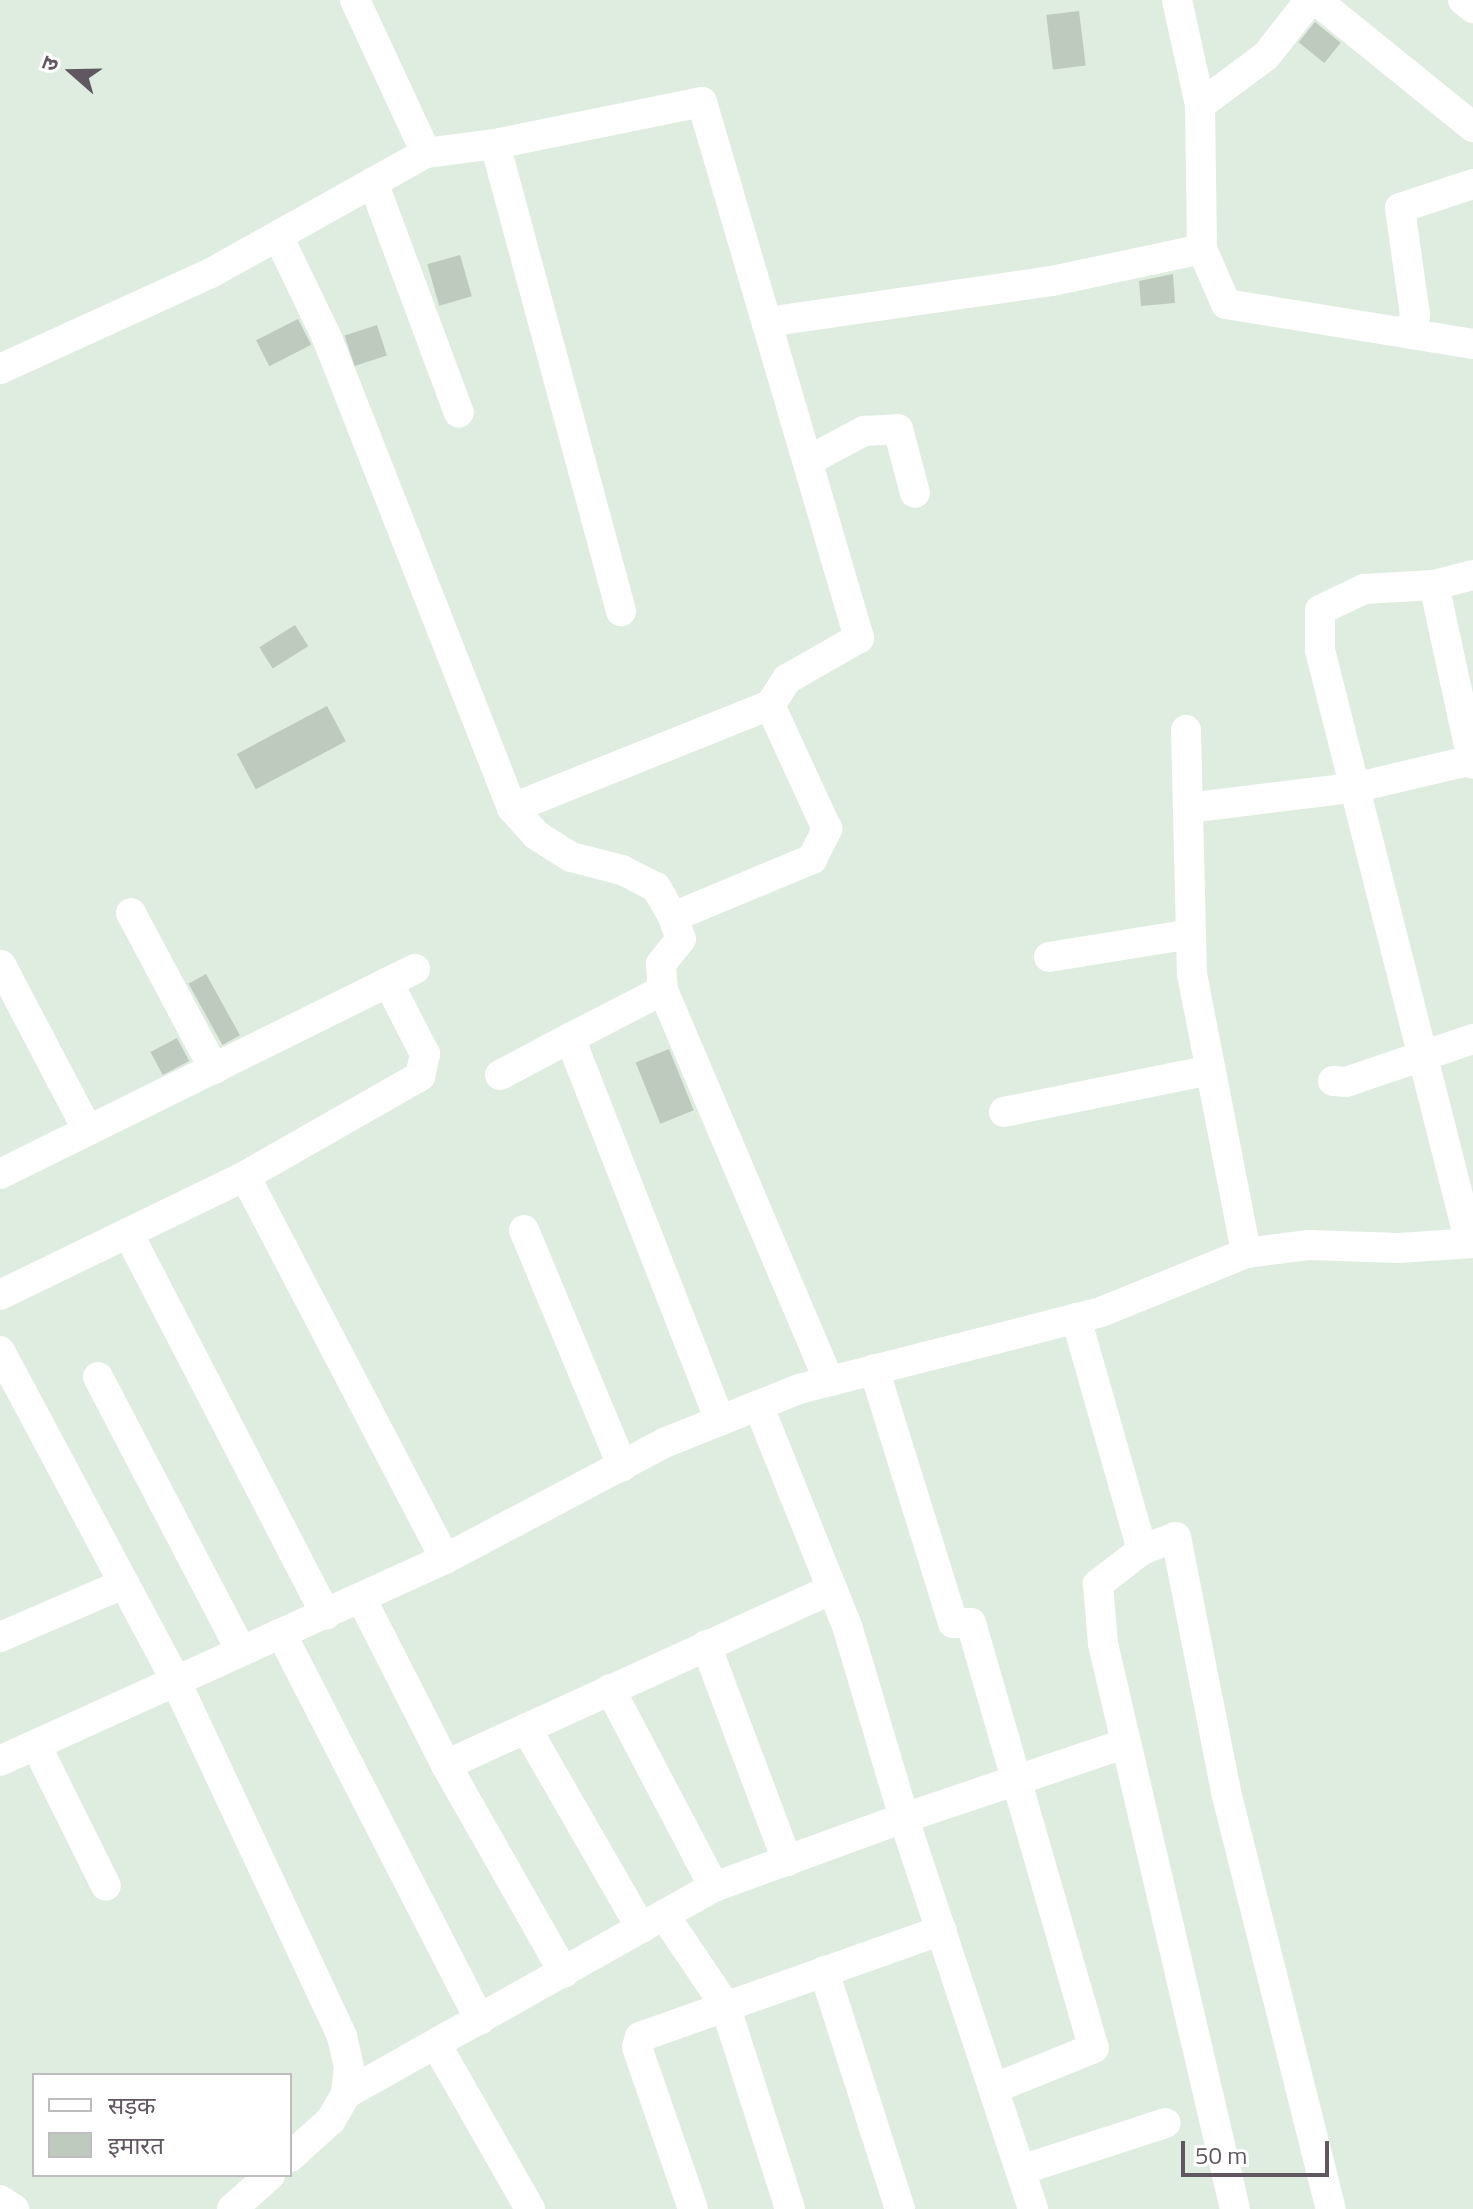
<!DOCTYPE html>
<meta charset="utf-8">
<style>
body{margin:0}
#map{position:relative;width:1473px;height:2209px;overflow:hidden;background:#deeddf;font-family:"Titillium Web","Noto Sans Devanagari",sans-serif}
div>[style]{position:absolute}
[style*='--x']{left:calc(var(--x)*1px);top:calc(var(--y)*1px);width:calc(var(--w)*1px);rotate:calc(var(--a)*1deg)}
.building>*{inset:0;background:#bdcabd;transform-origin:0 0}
.minor>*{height:30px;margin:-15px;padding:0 15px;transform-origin:15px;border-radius:15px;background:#fff}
span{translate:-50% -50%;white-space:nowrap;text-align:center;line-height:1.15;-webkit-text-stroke:8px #fff;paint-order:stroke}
.legend{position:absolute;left:32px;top:2073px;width:260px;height:104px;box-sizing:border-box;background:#fff;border:2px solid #bfbcc0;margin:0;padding:10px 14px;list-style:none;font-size:24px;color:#605761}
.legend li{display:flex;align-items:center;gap:16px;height:40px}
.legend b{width:40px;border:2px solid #bfbcc0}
.north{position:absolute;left:32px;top:32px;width:80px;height:80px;-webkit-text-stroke:6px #fff;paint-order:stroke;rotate:290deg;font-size:22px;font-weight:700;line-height:32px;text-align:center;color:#605761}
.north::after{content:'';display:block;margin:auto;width:28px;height:36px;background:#605761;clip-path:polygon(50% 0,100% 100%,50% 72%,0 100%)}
.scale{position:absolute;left:1181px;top:2141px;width:148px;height:36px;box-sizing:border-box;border:4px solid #605761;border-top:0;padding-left:10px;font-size:24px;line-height:28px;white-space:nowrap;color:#605761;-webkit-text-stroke:6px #fff;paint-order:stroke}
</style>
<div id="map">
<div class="building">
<div style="left:1079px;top:11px;width:55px;height:33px;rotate:83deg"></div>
<div style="left:1315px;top:22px;width:33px;height:26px;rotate:39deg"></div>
<div style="left:460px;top:255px;width:43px;height:34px;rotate:74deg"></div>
<div style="clip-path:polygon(1173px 274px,1175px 303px,1141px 306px,1139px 281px)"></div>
<div style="left:298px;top:319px;width:29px;height:47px;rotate:63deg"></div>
<div style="left:377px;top:325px;width:32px;height:34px;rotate:72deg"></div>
<div style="left:295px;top:625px;width:25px;height:42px;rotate:58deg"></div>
<div style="left:327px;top:706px;width:40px;height:102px;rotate:62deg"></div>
<div style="left:206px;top:974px;width:70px;height:20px;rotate:61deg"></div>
<div style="left:177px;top:1038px;width:26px;height:30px;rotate:62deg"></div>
<div style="left:669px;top:1049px;width:66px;height:36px;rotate:68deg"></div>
</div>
<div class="minor">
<div style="--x:1177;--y:0;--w:107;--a:77.6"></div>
<div style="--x:1200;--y:105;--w:82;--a:-36.6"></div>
<div style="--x:1266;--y:56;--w:71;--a:-51.8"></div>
<div style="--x:1316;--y:0;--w:202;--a:39"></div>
<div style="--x:1463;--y:0;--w:13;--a:39"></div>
<div style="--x:1200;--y:105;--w:144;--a:89.2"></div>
<div style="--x:1202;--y:249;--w:60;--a:66.4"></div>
<div style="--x:1226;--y:304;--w:250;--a:9.2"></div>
<div style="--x:495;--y:144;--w:211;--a:-11.5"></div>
<div style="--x:702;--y:102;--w:559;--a:73.67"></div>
<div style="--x:859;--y:638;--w:83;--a:150.3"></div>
<div style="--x:787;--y:679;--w:31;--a:123"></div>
<div style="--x:770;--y:705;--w:278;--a:158.2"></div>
<div style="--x:426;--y:153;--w:70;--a:-7.4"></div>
<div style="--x:495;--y:144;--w:484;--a:74.9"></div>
<div style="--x:373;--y:182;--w:246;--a:69.6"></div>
<div style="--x:278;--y:236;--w:113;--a:64.3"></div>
<div style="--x:327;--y:338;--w:505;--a:68.51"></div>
<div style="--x:512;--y:808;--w:36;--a:48"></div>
<div style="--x:536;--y:835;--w:41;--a:32.2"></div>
<div style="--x:571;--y:857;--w:53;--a:14.3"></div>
<div style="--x:622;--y:870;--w:38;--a:27"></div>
<div style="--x:656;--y:887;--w:34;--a:60"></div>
<div style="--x:673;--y:917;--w:23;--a:70"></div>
<div style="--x:681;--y:939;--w:32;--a:129"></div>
<div style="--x:661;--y:964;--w:26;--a:86"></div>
<div style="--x:663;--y:990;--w:425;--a:67"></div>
<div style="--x:767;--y:322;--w:288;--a:-8.2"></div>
<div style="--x:1052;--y:281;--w:153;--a:-12"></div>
<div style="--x:1411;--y:330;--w:16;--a:-75"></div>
<div style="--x:1415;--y:315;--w:108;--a:-98"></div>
<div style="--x:1400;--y:208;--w:77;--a:-18.2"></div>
<div style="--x:0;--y:369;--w:232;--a:-24.5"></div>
<div style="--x:211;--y:273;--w:246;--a:-29.2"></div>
<div style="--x:426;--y:153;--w:169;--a:-114.9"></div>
<div style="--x:808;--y:461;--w:64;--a:-28.2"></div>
<div style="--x:864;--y:431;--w:34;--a:-3"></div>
<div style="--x:898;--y:429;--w:66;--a:75.1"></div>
<div style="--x:1434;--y:585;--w:183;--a:77.7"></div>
<div style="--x:1186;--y:730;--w:244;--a:88.6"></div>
<div style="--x:1192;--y:974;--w:284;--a:79"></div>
<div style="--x:1188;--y:808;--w:171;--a:-7"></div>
<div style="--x:1358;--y:787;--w:117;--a:-13.3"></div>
<div style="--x:131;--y:913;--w:177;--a:62"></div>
<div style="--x:673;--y:917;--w:151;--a:-22.6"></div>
<div style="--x:812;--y:859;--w:34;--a:-63"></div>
<div style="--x:827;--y:829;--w:136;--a:-114.7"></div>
<div style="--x:1049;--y:957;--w:144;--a:-9.2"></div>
<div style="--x:1;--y:965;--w:185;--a:62.3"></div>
<div style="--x:663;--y:990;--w:105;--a:152.7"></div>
<div style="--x:570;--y:1038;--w:411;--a:68.6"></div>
<div style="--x:500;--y:1075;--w:79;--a:-27.9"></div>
<div style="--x:1333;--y:1081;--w:13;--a:4"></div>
<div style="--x:1346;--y:1082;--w:134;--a:-18.7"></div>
<div style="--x:1004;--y:1112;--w:210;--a:-11.5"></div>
<div style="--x:0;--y:1174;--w:463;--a:-26.3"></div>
<div style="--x:245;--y:1176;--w:202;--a:-29.7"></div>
<div style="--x:420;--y:1076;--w:23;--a:-77"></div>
<div style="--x:425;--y:1054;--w:81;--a:-117.2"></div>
<div style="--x:524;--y:1230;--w:256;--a:67.4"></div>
<div style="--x:128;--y:1233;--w:430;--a:62.6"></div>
<div style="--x:1470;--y:1243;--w:612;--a:-104.2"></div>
<div style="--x:1320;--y:650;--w:40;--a:-90"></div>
<div style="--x:1320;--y:610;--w:49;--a:-25.5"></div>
<div style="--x:1364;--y:589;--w:70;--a:-3.3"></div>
<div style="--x:1434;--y:585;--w:40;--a:-14.4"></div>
<div style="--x:0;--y:1295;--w:272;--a:-25.9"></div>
<div style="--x:245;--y:1176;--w:432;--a:62.4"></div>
<div style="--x:1076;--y:1318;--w:241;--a:74.1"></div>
<div style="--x:1142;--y:1550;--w:36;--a:-21"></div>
<div style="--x:1176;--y:1537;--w:260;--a:78.9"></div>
<div style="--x:1226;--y:1792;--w:430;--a:75.9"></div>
<div style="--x:0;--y:1351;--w:374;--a:61.9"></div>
<div style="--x:176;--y:1681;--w:193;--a:155.6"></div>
<div style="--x:874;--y:1369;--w:266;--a:72.7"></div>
<div style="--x:953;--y:1623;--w:18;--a:0"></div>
<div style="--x:971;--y:1623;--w:442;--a:73.9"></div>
<div style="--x:1094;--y:2048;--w:107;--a:158"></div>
<div style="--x:98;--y:1377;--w:308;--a:62.4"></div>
<div style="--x:1142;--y:1550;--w:56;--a:142.3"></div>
<div style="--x:1098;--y:1584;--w:60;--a:85.2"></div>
<div style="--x:1103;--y:1644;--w:580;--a:76.85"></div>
<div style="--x:361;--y:1598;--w:187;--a:63"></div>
<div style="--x:446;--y:1765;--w:239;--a:60.4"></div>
<div style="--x:281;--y:1633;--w:435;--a:62.8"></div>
<div style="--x:0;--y:1637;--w:134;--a:-23.3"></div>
<div style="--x:706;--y:1645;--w:231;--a:69.4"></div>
<div style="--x:610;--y:1689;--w:224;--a:62.3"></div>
<div style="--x:526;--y:1728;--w:231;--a:60.1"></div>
<div style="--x:36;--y:1745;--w:157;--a:63.6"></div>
<div style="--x:446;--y:1765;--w:424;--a:-24.5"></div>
<div style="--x:664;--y:1915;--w:109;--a:55.9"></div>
<div style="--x:725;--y:2005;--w:214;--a:72.3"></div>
<div style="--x:824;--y:1971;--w:250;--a:72.3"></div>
<div style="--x:436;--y:2044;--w:190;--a:60.3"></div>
<div style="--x:346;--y:2094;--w:422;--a:-29.4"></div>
<div style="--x:714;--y:1887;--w:202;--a:-20"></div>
<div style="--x:904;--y:1818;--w:200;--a:-106.5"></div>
<div style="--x:847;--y:1626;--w:238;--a:-111.9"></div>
<div style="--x:290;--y:2157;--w:55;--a:-42.1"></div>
<div style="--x:331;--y:2120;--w:30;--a:-60"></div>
<div style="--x:346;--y:2094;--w:27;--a:-84"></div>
<div style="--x:349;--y:2067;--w:32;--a:-103"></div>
<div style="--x:342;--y:2036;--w:392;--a:-115.1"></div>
<div style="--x:176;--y:1681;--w:295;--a:-24.4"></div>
<div style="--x:445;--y:1559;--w:248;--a:-27.9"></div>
<div style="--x:664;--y:1443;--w:145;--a:-21.8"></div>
<div style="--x:799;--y:1389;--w:312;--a:-14.3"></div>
<div style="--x:1101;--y:1312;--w:157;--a:-22.1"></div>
<div style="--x:1246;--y:1253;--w:64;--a:-7.2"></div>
<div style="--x:1309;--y:1245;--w:91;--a:1.9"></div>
<div style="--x:1400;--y:1248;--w:73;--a:-3.9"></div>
<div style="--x:1021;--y:2170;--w:152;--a:-18"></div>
<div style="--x:0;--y:2200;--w:17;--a:33"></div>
<div style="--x:232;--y:2209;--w:51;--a:-41.8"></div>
<div style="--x:693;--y:2209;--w:171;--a:-109.1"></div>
<div style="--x:637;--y:2047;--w:10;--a:-73"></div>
<div style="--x:640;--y:2037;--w:320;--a:-19.5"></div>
<div style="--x:1033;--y:2209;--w:412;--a:-108.3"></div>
<div style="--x:904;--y:1818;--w:232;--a:-18.6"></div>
</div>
<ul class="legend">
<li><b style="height:10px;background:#fff"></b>सड़क</li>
<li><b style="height:22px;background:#bdcabd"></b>इमारत</li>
</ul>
<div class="north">उ</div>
<div class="scale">50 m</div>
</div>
